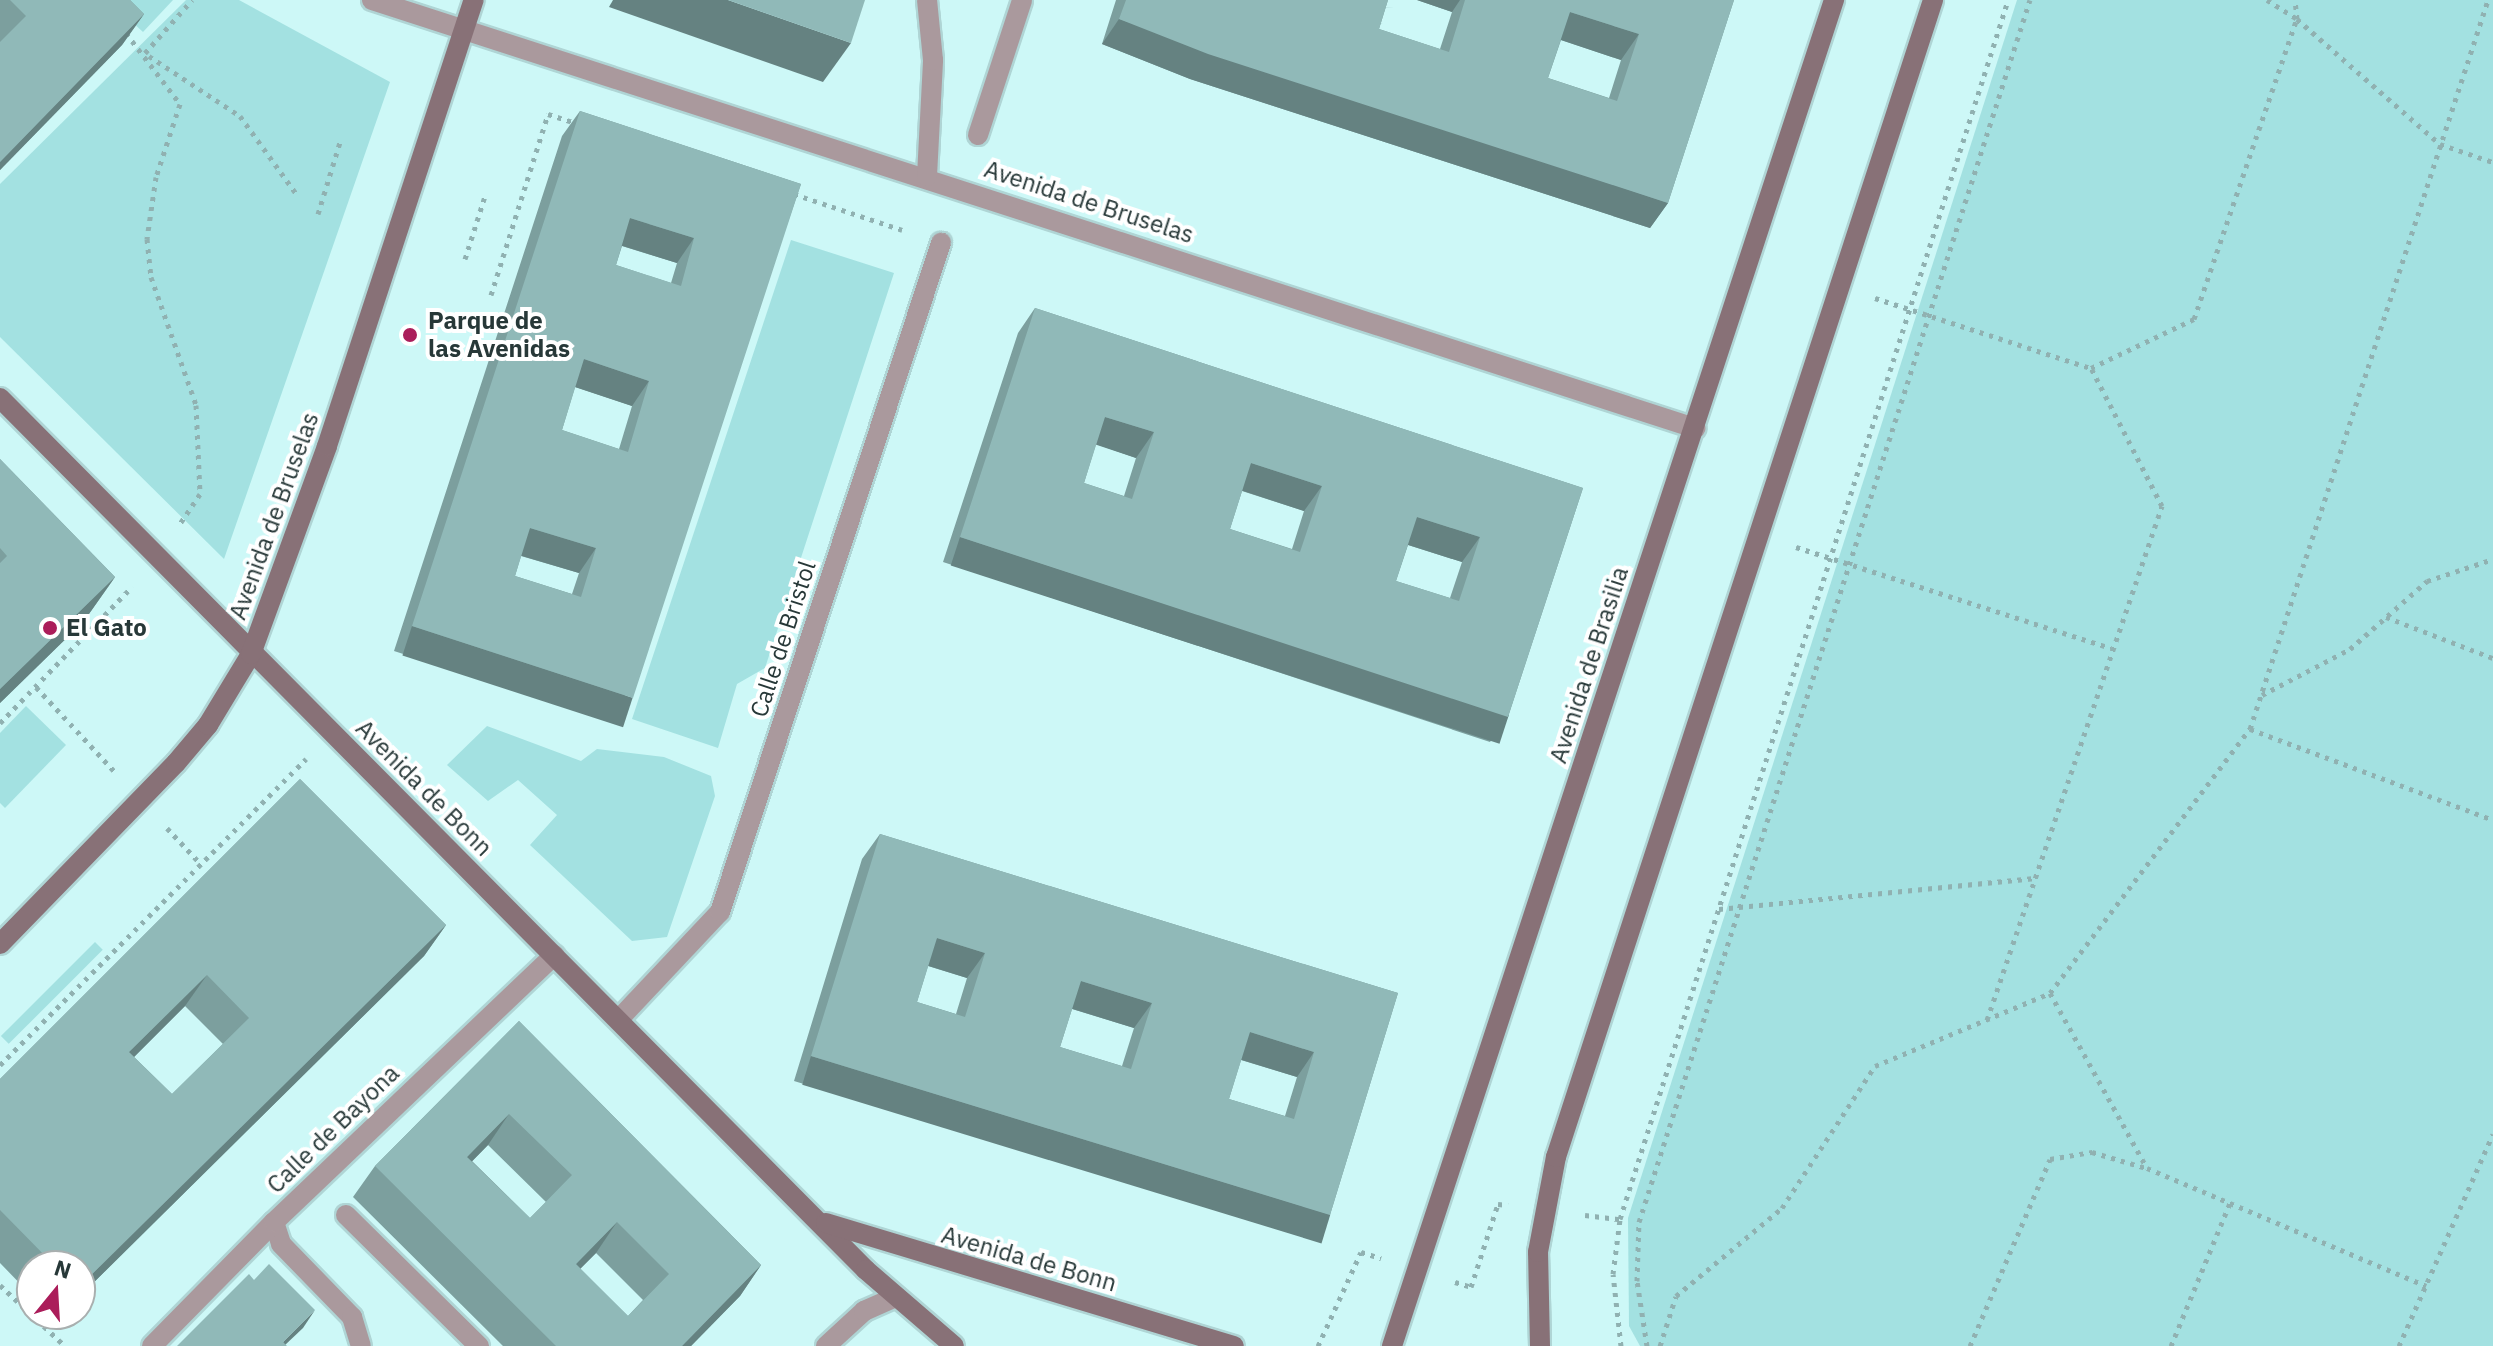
<!DOCTYPE html>
<style>
body{margin:0}
#map{position:relative;width:2493px;height:1346px;overflow:hidden;background:#cdf8f7;font-family:"IBM Plex Sans",sans-serif}
div>[style]{position:absolute}
[style*='--x']{left:calc(var(--x)*1px);top:calc(var(--y)*1px);width:calc(var(--w)*1px);rotate:calc(var(--a)*1deg)}
.green>*{inset:0;background:#a3e1e1;transform-origin:0 0}
.path>*{height:5px;margin-top:-2.5px;transform-origin:0;background:repeating-linear-gradient(90deg,#90b1b1 0 4px,transparent 0 10px)}
.roads{filter:drop-shadow(2px 0 #afd5d5) drop-shadow(-2px 0 #afd5d5) drop-shadow(0 2px #afd5d5) drop-shadow(0 -2px #afd5d5)}
.lane>*{height:20px;margin:-10px;padding:0 10px;transform-origin:10px;border-radius:10px;background:#aa999d}
.street>*{height:20px;margin:-10px;padding:0 10px;transform-origin:10px;border-radius:10px;background:#aa999d}
.secondary>*{height:20px;margin:-10px;padding:0 10px;transform-origin:10px;border-radius:10px;background:#887177}
.wall>*{inset:0;background:#7c9f9e}
.shaded-wall>*{inset:0;background:#658281;transform-origin:0 0}
.building>*{inset:0;background:#90b9b8}
.dots>*{width:22px;height:22px;translate:-50% -50%;box-sizing:border-box;border:4px solid #fff;border-radius:50%}
span{translate:-50% -50%;white-space:nowrap;text-align:center;line-height:1.15;-webkit-text-stroke:8px #fff;paint-order:stroke}
.street-label{font-size:24px;color:#273838}
.poi-label{font-size:24px;color:#273838;font-weight:700}
.left{translate:0 -50%;text-align:left}
.north{position:absolute;left:16px;top:1250px;width:80px;height:80px;box-sizing:border-box;background:#fff;border:2px solid #a9afaf;border-radius:50%;rotate:18deg;font-size:22px;font-weight:700;line-height:32px;text-align:center;color:#273838}
.north::after{content:'';display:block;margin:auto;width:28px;height:36px;background:#ab1d5a;clip-path:polygon(50% 0,100% 100%,50% 72%,0 100%)}
</style>
<div id="map">
<div class="green">
<div style="clip-path:polygon(108px 0,173px 0,143px 32px)"></div>
<div style="clip-path:polygon(186px 0,239px 0,390px 82px,224px 559px,0 337px,0 184px)"></div>
<div style="clip-path:polygon(2017px 0,2493px 0,2493px 1346px,1640px 1346px,1629px 1326px,1628px 1218px)"></div>
<div style="clip-path:polygon(791px 240px,894px 273px,765px 668px,737px 684px,718px 748px,632px 719px)"></div>
<div style="clip-path:polygon(26px 706px,66px 745px,5px 808px,0 803px,0 733px)"></div>
<div style="clip-path:polygon(487px 726px,581px 761px,597px 749px,664px 757px,711px 776px,715px 796px,667px 937px,632px 941px,530px 845px,557px 815px,518px 780px,488px 801px,447px 765px)"></div>
<div style="left:95px;top:942px;width:11px;height:133px;rotate:45deg"></div>
</div>
<div class="path">
<div style="--x:2267;--y:0;--w:36;--a:32"></div>
<div style="--x:2297;--y:19;--w:190;--a:41.2"></div>
<div style="--x:2440;--y:144;--w:56;--a:18.8"></div>
<div style="--x:126;--y:33;--w:89;--a:52.7"></div>
<div style="--x:180;--y:104;--w:77;--a:108.2"></div>
<div style="--x:156;--y:177;--w:63;--a:98.3"></div>
<div style="--x:147;--y:239;--w:38;--a:84"></div>
<div style="--x:151;--y:277;--w:136;--a:70.6"></div>
<div style="--x:196;--y:405;--w:89;--a:87.4"></div>
<div style="--x:200;--y:494;--w:37;--a:124"></div>
<div style="--x:145;--y:53;--w:71;--a:-48.4"></div>
<div style="--x:149;--y:56;--w:109;--a:33.4"></div>
<div style="--x:240;--y:116;--w:99;--a:54.1"></div>
<div style="--x:794;--y:194;--w:114;--a:18.4"></div>
<div style="--x:318;--y:214;--w:75;--a:-73"></div>
<div style="--x:465;--y:259;--w:66;--a:-72.4"></div>
<div style="--x:491;--y:295;--w:190;--a:-72.5"></div>
<div style="--x:548;--y:114;--w:28;--a:18"></div>
<div style="--x:1875;--y:298;--w:227;--a:18"></div>
<div style="--x:2091;--y:368;--w:114;--a:-25.4"></div>
<div style="--x:2194;--y:319;--w:317;--a:-71.1"></div>
<div style="--x:2297;--y:19;--w:19;--a:-96"></div>
<div style="--x:1796;--y:547;--w:331;--a:17.8"></div>
<div style="--x:2386;--y:617;--w:115;--a:21"></div>
<div style="--x:36;--y:687;--w:115;--a:47.1"></div>
<div style="--x:2262;--y:695;--w:99;--a:-27.6"></div>
<div style="--x:2350;--y:649;--w:103;--a:-41.4"></div>
<div style="--x:2427;--y:581;--w:70;--a:-18.4"></div>
<div style="--x:0;--y:723;--w:190;--a:-45.9"></div>
<div style="--x:2250;--y:729;--w:259;--a:20.5"></div>
<div style="--x:167;--y:828;--w:48;--a:46.7"></div>
<div style="--x:1719;--y:909;--w:317;--a:-5.6"></div>
<div style="--x:2050;--y:993;--w:200;--a:61"></div>
<div style="--x:2147;--y:1168;--w:303;--a:22.9"></div>
<div style="--x:1987;--y:1020;--w:543;--a:-71.2"></div>
<div style="--x:2162;--y:506;--w:155;--a:-117.2"></div>
<div style="--x:0;--y:1065;--w:433;--a:-45"></div>
<div style="--x:1585;--y:1215;--w:35;--a:7"></div>
<div style="--x:1455;--y:1282;--w:17;--a:17"></div>
<div style="--x:1471;--y:1287;--w:87;--a:-72"></div>
<div style="--x:1498;--y:1204;--w:10;--a:6"></div>
<div style="--x:0;--y:1285;--w:89;--a:43.2"></div>
<div style="--x:1318;--y:1346;--w:103;--a:-65.4"></div>
<div style="--x:1361;--y:1252;--w:21;--a:17"></div>
<div style="--x:1621;--y:1346;--w:72;--a:-96.3"></div>
<div style="--x:1613;--y:1274;--w:55;--a:-82.7"></div>
<div style="--x:1620;--y:1219;--w:1279;--a:-72.34"></div>
<div style="--x:1647;--y:1346;--w:66;--a:-98.7"></div>
<div style="--x:1637;--y:1281;--w:59;--a:-88.1"></div>
<div style="--x:1639;--y:1222;--w:1283;--a:-72.26"></div>
<div style="--x:1660;--y:1346;--w:52;--a:-72.3"></div>
<div style="--x:1676;--y:1296;--w:138;--a:-39.7"></div>
<div style="--x:1782;--y:1208;--w:170;--a:-56.8"></div>
<div style="--x:1875;--y:1066;--w:190;--a:-22.6"></div>
<div style="--x:2050;--y:993;--w:331;--a:-52.9"></div>
<div style="--x:2250;--y:729;--w:767;--a:-71.92"></div>
<div style="--x:1970;--y:1346;--w:203;--a:-66.8"></div>
<div style="--x:2050;--y:1159;--w:43;--a:-9.5"></div>
<div style="--x:2092;--y:1152;--w:56;--a:16.5"></div>
<div style="--x:2171;--y:1346;--w:155;--a:-67.6"></div>
<div style="--x:2399;--y:1346;--w:232;--a:-66.1"></div>
</div>
<div class="roads">
<div class="lane">
<div style="--x:346;--y:1215;--w:187;--a:44.6"></div>
</div>
<div class="street">
<div style="--x:372;--y:0;--w:1391;--a:17.93"></div>
<div style="--x:978;--y:135;--w:142;--a:-71.9"></div>
<div style="--x:927;--y:176;--w:116;--a:-87"></div>
<div style="--x:933;--y:60;--w:60;--a:-95.7"></div>
<div style="--x:619;--y:1019;--w:147;--a:-46.7"></div>
<div style="--x:720;--y:912;--w:705;--a:-71.72"></div>
<div style="--x:274;--y:1222;--w:23;--a:72"></div>
<div style="--x:281;--y:1244;--w:102;--a:45.8"></div>
<div style="--x:352;--y:1317;--w:30;--a:73"></div>
<div style="--x:152;--y:1346;--w:174;--a:-45.5"></div>
<div style="--x:274;--y:1222;--w:387;--a:-43.6"></div>
<div style="--x:826;--y:1346;--w:52;--a:-42.6"></div>
<div style="--x:864;--y:1311;--w:35;--a:-24"></div>
</div>
<div class="secondary">
<div style="--x:0;--y:398;--w:1229;--a:45.2"></div>
<div style="--x:866;--y:1270;--w:116;--a:40.8"></div>
<div style="--x:0;--y:944;--w:252;--a:-45.8"></div>
<div style="--x:176;--y:763;--w:50;--a:-49.9"></div>
<div style="--x:208;--y:725;--w:83;--a:-58.8"></div>
<div style="--x:251;--y:654;--w:221;--a:-69.9"></div>
<div style="--x:327;--y:446;--w:470;--a:-71.8"></div>
<div style="--x:826;--y:1223;--w:426;--a:16.8"></div>
<div style="--x:1392;--y:1346;--w:1417;--a:-71.82"></div>
<div style="--x:1540;--y:1346;--w:94;--a:-91.2"></div>
<div style="--x:1538;--y:1252;--w:97;--a:-79.3"></div>
<div style="--x:1556;--y:1157;--w:1217;--a:-71.95"></div>
</div>
</div>
<div class="wall">
<div style="clip-path:polygon(0 0,130px 0,144px 14px,122px 45px,0 170px)"></div>
<div style="clip-path:polygon(evenodd,1116px 0,1388px 0,1379px 29px,1440px 49px,1452px 12px,1417px 0,1734px 0,1668px 203px,1650px 228px,1190px 79px,1102px 44px,1116px 0,1561px 40px,1621px 60px,1609px 98px,1548px 78px,1561px 40px)"></div>
<div style="clip-path:polygon(evenodd,580px 111px,801px 184px,616px 723px,394px 651px,562px 136px,580px 111px,622px 246px,677px 263px,671px 283px,616px 265px,622px 246px,580px 111px,575px 387px,632px 406px,619px 449px,562px 430px,575px 387px,580px 111px,521px 556px,579px 573px,572px 594px,515px 576px,521px 556px)"></div>
<div style="clip-path:polygon(evenodd,1035px 308px,1583px 488px,1508px 717px,1490px 742px,943px 562px,1018px 333px,1035px 308px,1096px 444px,1136px 458px,1124px 496px,1084px 483px,1096px 444px,1035px 308px,1242px 491px,1304px 511px,1292px 549px,1230px 529px,1242px 491px,1035px 308px,1408px 545px,1462px 562px,1450px 598px,1396px 581px,1408px 545px)"></div>
<div style="clip-path:polygon(0 459px,115px 577px,84px 621px,0 703px)"></div>
<div style="clip-path:polygon(evenodd,300px 779px,446px 925px,424px 956px,80px 1296px,80px 1266px,32px 1266px,32px 1296px,0 1263px,0 1079px,300px 779px,185px 1006px,223px 1044px,172px 1094px,134px 1057px,185px 1006px)"></div>
<div style="clip-path:polygon(evenodd,880px 834px,1398px 993px,1330px 1215px,1313px 1240px,794px 1081px,862px 859px,880px 834px,928px 966px,967px 978px,956px 1014px,917px 1002px,928px 966px,880px 834px,1072px 1009px,1134px 1028px,1122px 1066px,1060px 1047px,1072px 1009px,880px 834px,1241px 1060px,1297px 1077px,1285px 1116px,1229px 1099px,1241px 1060px)"></div>
<div style="clip-path:polygon(evenodd,519px 1021px,761px 1265px,740px 1296px,691px 1346px,503px 1346px,353px 1197px,375px 1166px,519px 1021px,488px 1145px,546px 1202px,530px 1218px,472px 1161px,488px 1145px,519px 1021px,596px 1253px,643px 1300px,628px 1316px,580px 1269px,596px 1253px)"></div>
<div style="clip-path:polygon(50px 1314px,61px 1314px,56px 1320px)"></div>
</div>
<div class="shaded-wall">
<div style="clip-path:polygon(613px 0,728px 0,851px 43px,823px 82px,609px 7px)"></div>
<div style="clip-path:polygon(1417px 0,1460px 0,1452px 12px)"></div>
<div style="clip-path:polygon(1570px 12px,1639px 34px,1621px 60px,1552px 37px)"></div>
<div style="clip-path:polygon(144px 14px,122px 45px,0 170px,0 162px)"></div>
<div style="clip-path:polygon(1119px 19px,1668px 203px,1650px 228px,1190px 79px,1102px 44px)"></div>
<div style="clip-path:polygon(630px 218px,694px 238px,677px 263px,613px 243px)"></div>
<div style="clip-path:polygon(584px 359px,649px 381px,632px 406px,566px 384px)"></div>
<div style="clip-path:polygon(1105px 417px,1154px 432px,1136px 458px,1088px 442px)"></div>
<div style="clip-path:polygon(1251px 463px,1322px 486px,1304px 511px,1234px 488px)"></div>
<div style="clip-path:polygon(1417px 517px,1480px 537px,1462px 562px,1399px 542px)"></div>
<div style="clip-path:polygon(530px 528px,596px 548px,579px 573px,512px 553px)"></div>
<div style="left:960px;top:537px;width:577px;height:30px;rotate:18deg"></div>
<div style="clip-path:polygon(115px 577px,84px 621px,0 703px,0 689px)"></div>
<div style="left:412px;top:626px;width:232px;height:31px;rotate:18deg"></div>
<div style="clip-path:polygon(446px 925px,424px 956px,80px 1296px,80px 1286px)"></div>
<div style="clip-path:polygon(937px 938px,985px 953px,967px 978px,919px 963px)"></div>
<div style="clip-path:polygon(207px 975px,185px 1006px,108px 1083px,129px 1052px)"></div>
<div style="clip-path:polygon(1081px 981px,1152px 1003px,1134px 1028px,1063px 1006px)"></div>
<div style="clip-path:polygon(1250px 1032px,1314px 1052px,1297px 1077px,1232px 1057px)"></div>
<div style="left:811px;top:1056px;width:543px;height:30px;rotate:17deg"></div>
<div style="clip-path:polygon(509px 1114px,488px 1145px,446px 1188px,467px 1157px)"></div>
<div style="clip-path:polygon(617px 1222px,596px 1253px,554px 1295px,576px 1264px)"></div>
<div style="clip-path:polygon(761px 1265px,740px 1296px,691px 1346px,682px 1346px)"></div>
<div style="clip-path:polygon(315px 1310px,303px 1328px,284px 1346px,283px 1342px)"></div>
</div>
<div class="building">
<div style="clip-path:polygon(10px 0,130px 0,144px 14px,0 162px,0 42px,26px 16px)"></div>
<div style="clip-path:polygon(728px 0,865px 0,851px 43px)"></div>
<div style="clip-path:polygon(evenodd,1126px 0,1388px 0,1379px 29px,1449px 52px,1465px 0,1734px 0,1668px 203px,1208px 54px,1119px 19px,1126px 0,1570px 12px,1639px 34px,1617px 101px,1548px 78px,1570px 12px)"></div>
<div style="clip-path:polygon(evenodd,580px 111px,801px 184px,633px 698px,412px 626px,580px 111px,630px 218px,694px 238px,681px 286px,616px 265px,630px 218px,580px 111px,584px 359px,649px 381px,628px 452px,562px 430px,584px 359px,580px 111px,530px 528px,596px 548px,581px 597px,515px 576px,530px 528px)"></div>
<div style="clip-path:polygon(evenodd,1035px 308px,1583px 488px,1508px 717px,960px 537px,1035px 308px,1105px 417px,1154px 432px,1132px 499px,1084px 483px,1105px 417px,1035px 308px,1251px 463px,1322px 486px,1300px 552px,1230px 529px,1251px 463px,1035px 308px,1417px 517px,1480px 537px,1459px 601px,1396px 581px,1417px 517px)"></div>
<div style="clip-path:polygon(0 459px,115px 577px,0 689px,0 563px,7px 556px,0 548px)"></div>
<div style="clip-path:polygon(evenodd,300px 779px,446px 925px,80px 1286px,80px 1266px,55px 1266px,0 1210px,0 1079px,300px 779px,207px 975px,249px 1018px,172px 1094px,129px 1052px,207px 975px)"></div>
<div style="clip-path:polygon(evenodd,880px 834px,1398px 993px,1330px 1215px,811px 1056px,880px 834px,937px 938px,985px 953px,965px 1017px,917px 1002px,937px 938px,880px 834px,1081px 981px,1152px 1003px,1131px 1069px,1060px 1047px,1081px 981px,880px 834px,1250px 1032px,1314px 1052px,1294px 1119px,1229px 1099px,1250px 1032px)"></div>
<div style="clip-path:polygon(evenodd,519px 1021px,761px 1265px,682px 1346px,556px 1346px,375px 1166px,519px 1021px,509px 1114px,572px 1175px,530px 1218px,467px 1157px,509px 1114px,519px 1021px,617px 1222px,669px 1274px,628px 1316px,576px 1264px,617px 1222px)"></div>
<div style="clip-path:polygon(269px 1264px,315px 1310px,283px 1342px,287px 1346px,177px 1346px,249px 1274px,254px 1280px)"></div>
</div>
<div class="dots">
<div style="left:410px;top:335px;background:#ab1d5a"></div>
<div style="left:50px;top:628px;background:#ab1d5a"></div>
</div>
<div class="street-label">
<span style="left:1089px;top:202px;rotate:18deg">Avenida de Bruselas</span>
<span style="left:274px;top:516px;rotate:-70deg">Avenida de Bruselas</span>
<span style="left:783px;top:639px;rotate:-72deg">Calle de Bristol</span>
<span style="left:1589px;top:665px;rotate:-72deg">Avenida de Brasilia</span>
<span style="left:424px;top:788px;rotate:45deg">Avenida de Bonn</span>
<span style="left:333px;top:1129px;rotate:-44deg">Calle de Bayona</span>
<span style="left:1029px;top:1259px;rotate:16deg">Avenida de Bonn</span>
</div>
<div class="poi-label">
<span class="left" style="left:428px;top:335px">Parque de<br>las Avenidas</span>
<span class="left" style="left:66px;top:628px">El Gato</span>
</div>
<div class="north">N</div>
</div>
